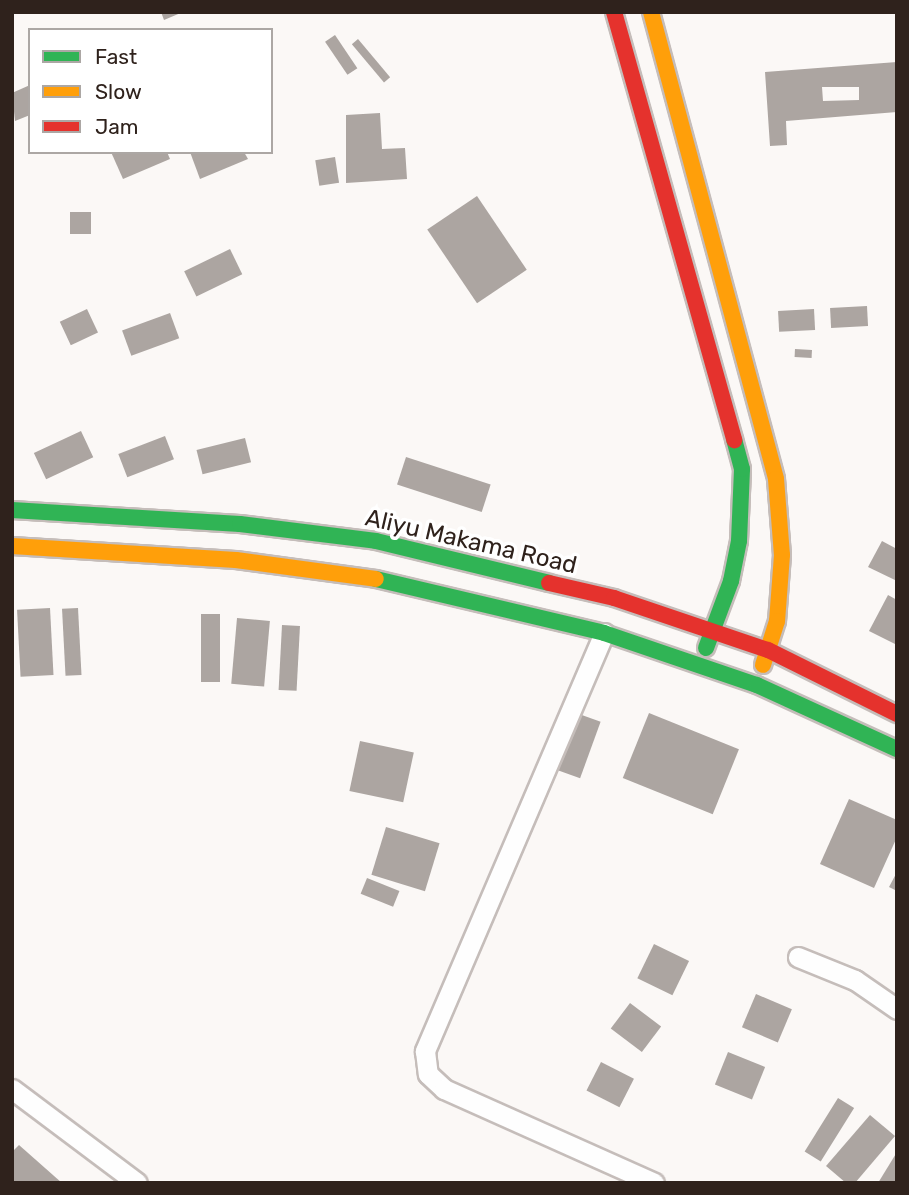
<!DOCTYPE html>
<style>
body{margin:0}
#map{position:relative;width:909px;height:1195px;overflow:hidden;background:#fbf8f6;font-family:Rubik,sans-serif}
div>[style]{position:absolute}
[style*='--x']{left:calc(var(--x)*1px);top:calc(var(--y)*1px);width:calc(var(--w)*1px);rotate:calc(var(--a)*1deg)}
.building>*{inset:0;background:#aca5a1;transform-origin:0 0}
.roads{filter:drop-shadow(2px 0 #c5bdba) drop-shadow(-2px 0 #c5bdba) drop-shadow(0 2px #c5bdba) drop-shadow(0 -2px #c5bdba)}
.street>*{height:19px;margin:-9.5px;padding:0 9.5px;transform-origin:9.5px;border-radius:9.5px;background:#fefefe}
.fast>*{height:16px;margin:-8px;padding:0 8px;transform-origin:8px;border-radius:8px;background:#30b455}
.slow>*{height:16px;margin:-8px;padding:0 8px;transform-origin:8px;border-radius:8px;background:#ff9f0a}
.jam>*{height:16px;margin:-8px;padding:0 8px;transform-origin:8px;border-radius:8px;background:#e5322d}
span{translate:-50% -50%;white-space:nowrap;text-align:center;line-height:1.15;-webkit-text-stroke:7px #fff;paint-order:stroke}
.street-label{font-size:24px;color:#2f221c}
.frame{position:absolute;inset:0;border:14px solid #2f221c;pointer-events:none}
.legend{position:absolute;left:28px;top:28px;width:245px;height:126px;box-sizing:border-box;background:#fff;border:2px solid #aca7a4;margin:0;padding:9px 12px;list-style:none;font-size:21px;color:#2f221c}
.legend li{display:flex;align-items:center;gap:14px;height:35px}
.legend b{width:35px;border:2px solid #aca7a4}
</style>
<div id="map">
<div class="building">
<div style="clip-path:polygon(161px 12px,183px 12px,164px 20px)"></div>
<div style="left:335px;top:35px;width:40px;height:12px;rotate:56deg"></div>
<div style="left:358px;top:39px;width:50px;height:8px;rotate:50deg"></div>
<div style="clip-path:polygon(evenodd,897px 62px,897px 112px,786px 121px,787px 145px,770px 146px,765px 72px,897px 62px,822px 87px,859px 87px,859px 100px,823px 101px,822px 87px)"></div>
<div style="clip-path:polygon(30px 85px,30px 115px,15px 121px,12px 93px)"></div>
<div style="clip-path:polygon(380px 113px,382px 149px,405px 148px,407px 179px,346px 183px,346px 115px)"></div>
<div style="clip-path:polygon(111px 152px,167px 152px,170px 159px,123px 179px)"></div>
<div style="clip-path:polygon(190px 152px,244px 152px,248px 159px,200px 179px)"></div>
<div style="left:335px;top:157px;width:26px;height:20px;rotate:81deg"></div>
<div style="left:477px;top:196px;width:89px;height:60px;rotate:56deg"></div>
<div style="left:70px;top:212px;width:21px;height:22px"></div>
<div style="left:230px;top:249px;width:28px;height:51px;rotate:64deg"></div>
<div style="left:867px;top:306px;width:20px;height:37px;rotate:87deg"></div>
<div style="left:87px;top:309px;width:26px;height:30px;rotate:65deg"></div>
<div style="left:814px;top:309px;width:21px;height:36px;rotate:87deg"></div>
<div style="left:170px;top:313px;width:27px;height:51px;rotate:70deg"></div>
<div style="left:795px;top:349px;width:17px;height:8px;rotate:3deg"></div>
<div style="left:81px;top:431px;width:29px;height:52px;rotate:65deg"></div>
<div style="left:165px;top:436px;width:25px;height:50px;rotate:69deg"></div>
<div style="left:245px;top:438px;width:25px;height:50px;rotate:76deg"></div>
<div style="left:406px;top:457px;width:89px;height:29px;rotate:18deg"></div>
<div style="clip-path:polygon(882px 541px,897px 549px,897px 581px,868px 567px)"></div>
<div style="clip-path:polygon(888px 595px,897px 600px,897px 645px,869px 631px)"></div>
<div style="left:50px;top:608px;width:67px;height:33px;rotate:87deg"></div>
<div style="left:78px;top:608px;width:67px;height:16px;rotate:87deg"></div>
<div style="left:201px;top:614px;width:19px;height:68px"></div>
<div style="left:237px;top:618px;width:33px;height:66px;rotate:5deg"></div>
<div style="left:282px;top:625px;width:18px;height:65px;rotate:3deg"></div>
<div style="left:649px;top:713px;width:97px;height:70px;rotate:22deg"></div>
<div style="left:579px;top:714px;width:23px;height:60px;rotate:20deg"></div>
<div style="left:360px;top:741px;width:55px;height:51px;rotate:12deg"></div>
<div style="clip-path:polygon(849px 799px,897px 820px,897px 837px,874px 888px,820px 864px)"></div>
<div style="left:386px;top:827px;width:56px;height:50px;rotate:17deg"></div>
<div style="clip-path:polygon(897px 872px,897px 891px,889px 887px)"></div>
<div style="left:367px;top:878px;width:35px;height:17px;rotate:22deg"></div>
<div style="left:654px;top:944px;width:39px;height:38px;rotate:26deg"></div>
<div style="left:756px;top:994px;width:39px;height:36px;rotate:23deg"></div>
<div style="left:630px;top:1003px;width:39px;height:32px;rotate:37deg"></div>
<div style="left:728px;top:1052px;width:40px;height:35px;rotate:22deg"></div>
<div style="left:601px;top:1062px;width:37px;height:32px;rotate:27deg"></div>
<div style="left:838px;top:1098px;width:19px;height:63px;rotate:32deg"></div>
<div style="clip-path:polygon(870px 1115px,895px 1136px,855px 1183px,846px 1183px,826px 1166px)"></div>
<div style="clip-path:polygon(19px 1145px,62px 1183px,12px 1183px,12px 1152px)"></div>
<div style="clip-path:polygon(897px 1152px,897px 1183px,878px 1183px)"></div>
</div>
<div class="roads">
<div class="street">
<div style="--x:604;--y:633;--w:455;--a:113.2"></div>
<div style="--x:425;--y:1051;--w:23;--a:83"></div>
<div style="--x:428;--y:1074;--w:22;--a:43"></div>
<div style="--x:444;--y:1089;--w:230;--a:24.1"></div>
<div style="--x:798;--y:957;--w:61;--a:22"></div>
<div style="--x:855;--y:980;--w:51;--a:34.6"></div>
<div style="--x:12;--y:1089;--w:156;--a:36.9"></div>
</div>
<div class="fast">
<div style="--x:12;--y:510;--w:228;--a:3.5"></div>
<div style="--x:240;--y:524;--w:137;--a:7.1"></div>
<div style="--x:376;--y:541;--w:178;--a:13.6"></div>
<div style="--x:376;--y:579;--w:234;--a:13.3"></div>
<div style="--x:604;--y:633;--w:162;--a:18.8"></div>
<div style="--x:757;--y:685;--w:154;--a:24.6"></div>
<div style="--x:706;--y:648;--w:72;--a:-69.5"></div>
<div style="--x:731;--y:581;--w:41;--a:-78.7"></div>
<div style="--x:739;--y:541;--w:72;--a:-87.6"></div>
<div style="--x:742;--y:469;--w:30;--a:-105"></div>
</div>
<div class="slow">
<div style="--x:651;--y:12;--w:483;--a:75"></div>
<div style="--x:776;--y:479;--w:76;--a:85.5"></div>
<div style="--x:782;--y:555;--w:66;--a:94.3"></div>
<div style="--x:777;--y:621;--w:46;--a:107.7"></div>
<div style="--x:12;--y:546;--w:224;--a:3.6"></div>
<div style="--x:236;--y:560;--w:141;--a:7.7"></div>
</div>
<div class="jam">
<div style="--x:614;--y:12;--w:445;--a:74.3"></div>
<div style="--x:549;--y:583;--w:67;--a:13"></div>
<div style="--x:614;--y:598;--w:163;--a:18.7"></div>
<div style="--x:768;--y:650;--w:144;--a:26.4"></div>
</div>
</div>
<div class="street-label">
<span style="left:471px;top:542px;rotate:13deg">Aliyu Makama Road</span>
</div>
<div class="frame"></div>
<ul class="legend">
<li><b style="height:9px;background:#30b455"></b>Fast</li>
<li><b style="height:9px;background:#ff9f0a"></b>Slow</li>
<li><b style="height:9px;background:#e5322d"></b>Jam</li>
</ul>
</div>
